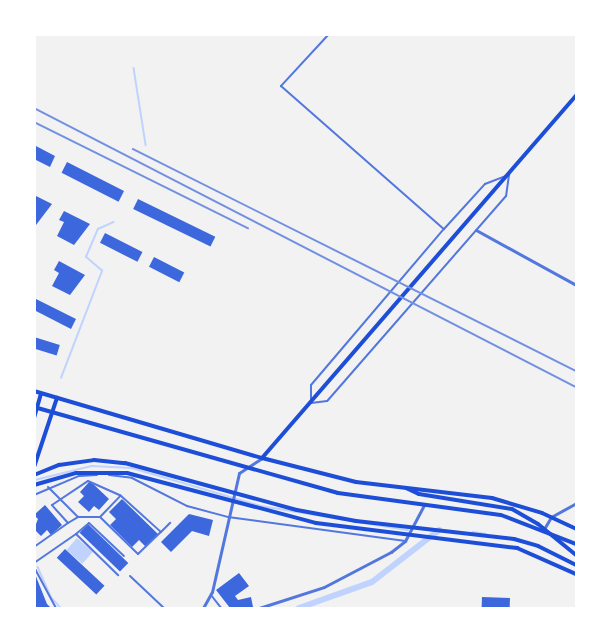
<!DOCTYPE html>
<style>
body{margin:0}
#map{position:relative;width:611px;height:643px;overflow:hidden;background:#f2f2f2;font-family:"DM Sans",sans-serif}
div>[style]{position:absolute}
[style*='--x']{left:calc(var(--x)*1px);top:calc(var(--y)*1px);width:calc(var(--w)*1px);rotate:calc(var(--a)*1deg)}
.water>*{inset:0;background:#bfd3fe;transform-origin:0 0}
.stream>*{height:1.5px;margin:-0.75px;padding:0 0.75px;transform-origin:0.75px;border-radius:0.75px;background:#bfd3fe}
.canal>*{height:6px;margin:-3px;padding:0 3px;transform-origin:3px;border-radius:3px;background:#bfd3fe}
.building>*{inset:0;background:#3d67dc;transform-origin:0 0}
.minor>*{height:2px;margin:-1px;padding:0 1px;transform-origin:1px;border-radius:1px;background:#5277de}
.tertiary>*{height:3px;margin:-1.5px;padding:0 1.5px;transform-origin:1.5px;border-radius:1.5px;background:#5277de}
.secondary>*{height:4px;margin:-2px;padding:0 2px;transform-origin:2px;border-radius:2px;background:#1d4ed8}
.primary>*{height:4px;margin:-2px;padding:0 2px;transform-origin:2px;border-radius:2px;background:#1d4ed8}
.trunk>*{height:4px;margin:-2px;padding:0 2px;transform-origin:2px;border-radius:2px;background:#1d4ed8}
.rail>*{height:1.5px;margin:-0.75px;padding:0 0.75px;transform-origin:0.75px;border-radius:0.75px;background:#7290e2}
span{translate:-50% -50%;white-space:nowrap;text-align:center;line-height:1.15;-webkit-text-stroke:4.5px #fff;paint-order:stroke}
.frame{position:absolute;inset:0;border:36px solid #fff;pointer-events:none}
</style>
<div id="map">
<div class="water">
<div style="left:77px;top:538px;width:21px;height:16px;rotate:41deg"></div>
</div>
<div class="stream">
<div style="--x:134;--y:68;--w:78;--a:81.1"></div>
<div style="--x:61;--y:378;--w:115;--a:-69"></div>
<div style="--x:102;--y:271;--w:21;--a:-139"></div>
<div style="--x:86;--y:257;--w:30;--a:-67"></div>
<div style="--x:98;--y:229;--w:17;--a:-24"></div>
<div style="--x:35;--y:480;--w:59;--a:-13.8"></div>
<div style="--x:92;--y:466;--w:40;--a:2.9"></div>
<div style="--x:132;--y:468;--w:134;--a:16.4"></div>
<div style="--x:261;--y:506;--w:149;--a:9.3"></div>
<div style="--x:473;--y:532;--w:13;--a:9"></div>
<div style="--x:38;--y:567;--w:34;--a:66"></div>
<div style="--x:52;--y:598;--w:13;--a:48"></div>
</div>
<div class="canal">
<div style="--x:299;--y:608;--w:77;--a:-19.6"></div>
<div style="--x:372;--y:582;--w:85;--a:-37.8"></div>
</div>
<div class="building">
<div style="clip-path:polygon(34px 145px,55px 156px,50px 167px,34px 159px)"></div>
<div style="left:67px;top:162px;width:64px;height:12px;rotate:27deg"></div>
<div style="clip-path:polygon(34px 195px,52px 204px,36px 225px,34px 224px)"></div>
<div style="left:138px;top:199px;width:86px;height:11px;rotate:26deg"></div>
<div style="clip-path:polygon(64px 211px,90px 224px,74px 245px,57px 236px,64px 222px,59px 220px)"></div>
<div style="left:105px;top:233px;width:42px;height:11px;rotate:27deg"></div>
<div style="left:154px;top:257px;width:34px;height:11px;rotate:27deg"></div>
<div style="clip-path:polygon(59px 261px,85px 275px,70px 295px,52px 286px,59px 273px,54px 270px)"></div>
<div style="clip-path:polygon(34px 298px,76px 319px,71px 329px,34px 310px)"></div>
<div style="left:34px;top:337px;width:27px;height:11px;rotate:17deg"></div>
<div style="clip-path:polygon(90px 481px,109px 499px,99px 510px,94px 506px,89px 512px,78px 502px,84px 496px,80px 492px)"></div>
<div style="clip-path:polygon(122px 499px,158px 534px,146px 547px,139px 540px,132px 547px,110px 525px,116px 519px,109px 512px)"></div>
<div style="clip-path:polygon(45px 505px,62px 525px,51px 535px,47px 530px,41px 536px,34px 529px,38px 519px,34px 515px)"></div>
<div style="clip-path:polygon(189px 514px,213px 520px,209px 536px,192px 531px,171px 552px,161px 542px)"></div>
<div style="left:88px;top:524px;width:56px;height:12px;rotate:44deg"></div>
<div style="left:65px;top:549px;width:54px;height:12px;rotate:43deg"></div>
<div style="clip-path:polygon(239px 573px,249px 586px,235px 596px,238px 600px,251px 597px,253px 607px,230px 608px,216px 590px)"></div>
<div style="clip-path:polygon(35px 574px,47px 604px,51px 608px,34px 608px)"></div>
<div style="left:482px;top:597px;width:28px;height:11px;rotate:2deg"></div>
</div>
<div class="minor">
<div style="--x:329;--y:34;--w:71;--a:132.7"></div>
<div style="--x:281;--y:86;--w:217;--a:41.3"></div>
<div style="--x:509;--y:175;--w:21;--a:98"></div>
<div style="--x:506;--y:196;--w:272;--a:131.1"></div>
<div style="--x:327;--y:401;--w:16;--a:173"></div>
<div style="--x:311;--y:403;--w:18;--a:-90"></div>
<div style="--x:311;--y:385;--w:205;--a:-49.6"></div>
<div style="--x:444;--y:229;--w:61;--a:-47.7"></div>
<div style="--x:485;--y:184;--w:26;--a:-21"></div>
<div style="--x:109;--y:475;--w:23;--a:7"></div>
<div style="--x:132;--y:478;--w:62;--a:27"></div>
<div style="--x:187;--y:506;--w:42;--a:15"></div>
<div style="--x:228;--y:517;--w:179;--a:7.7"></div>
<div style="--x:48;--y:487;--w:42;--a:45"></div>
<div style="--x:78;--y:517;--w:22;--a:0"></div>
<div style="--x:100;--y:517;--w:29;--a:-46"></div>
<div style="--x:34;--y:495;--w:49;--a:-22.9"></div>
<div style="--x:79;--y:476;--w:18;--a:-3"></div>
<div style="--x:100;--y:517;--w:53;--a:44.2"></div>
<div style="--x:138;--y:554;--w:32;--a:-44"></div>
<div style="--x:68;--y:523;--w:12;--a:-31"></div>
<div style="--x:76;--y:534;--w:17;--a:-40"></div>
<div style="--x:89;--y:523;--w:48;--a:43.3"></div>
<div style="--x:34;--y:547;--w:42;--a:-35.2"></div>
<div style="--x:68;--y:523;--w:24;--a:-132"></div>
<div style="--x:52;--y:505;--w:43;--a:-33.7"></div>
<div style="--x:88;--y:481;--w:35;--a:24"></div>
<div style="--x:120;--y:495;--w:55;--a:42.1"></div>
<div style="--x:161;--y:532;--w:13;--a:-45"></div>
<div style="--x:34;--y:563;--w:51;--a:-34.6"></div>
<div style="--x:76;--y:534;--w:59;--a:44.3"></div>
<div style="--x:34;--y:567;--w:47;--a:61.8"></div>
<div style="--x:130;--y:576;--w:47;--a:43.3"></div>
<div style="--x:211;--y:595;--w:16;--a:52"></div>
</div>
<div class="tertiary">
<div style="--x:476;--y:230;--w:114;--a:28.8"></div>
<div style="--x:544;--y:529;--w:14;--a:-60"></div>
<div style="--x:551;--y:517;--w:29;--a:-29"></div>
<div style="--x:203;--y:608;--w:18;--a:-61"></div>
<div style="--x:212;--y:592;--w:122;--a:-77.2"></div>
<div style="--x:239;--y:473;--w:27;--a:-33"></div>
<div style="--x:259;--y:608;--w:68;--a:-17.9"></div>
<div style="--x:324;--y:587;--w:76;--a:-27.6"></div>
<div style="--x:391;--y:552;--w:18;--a:-38"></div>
<div style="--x:405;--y:541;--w:41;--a:-62.2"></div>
</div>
<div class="secondary">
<div style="--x:262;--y:458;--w:480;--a:-49.1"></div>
</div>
<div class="primary">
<div style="--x:34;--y:391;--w:238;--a:16.4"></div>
<div style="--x:262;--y:458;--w:97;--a:14.3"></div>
<div style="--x:356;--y:482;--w:137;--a:6.7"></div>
<div style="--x:492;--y:498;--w:52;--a:16.7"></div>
<div style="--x:542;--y:513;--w:38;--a:25"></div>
<div style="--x:34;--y:407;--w:316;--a:15.8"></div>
<div style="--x:338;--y:493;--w:164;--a:7.7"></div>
<div style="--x:501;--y:515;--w:80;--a:21.1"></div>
<div style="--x:34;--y:418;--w:25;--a:-74"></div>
<div style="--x:34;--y:467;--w:73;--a:-71.6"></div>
</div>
<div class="trunk">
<div style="--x:34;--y:475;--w:27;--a:-22"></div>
<div style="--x:59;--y:465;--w:35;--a:-8"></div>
<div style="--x:94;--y:460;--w:31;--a:6"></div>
<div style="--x:125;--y:463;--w:178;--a:15.3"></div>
<div style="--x:297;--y:510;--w:60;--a:10.6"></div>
<div style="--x:356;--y:521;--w:159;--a:6.5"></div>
<div style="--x:514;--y:539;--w:25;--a:16"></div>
<div style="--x:538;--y:546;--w:42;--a:26.6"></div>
<div style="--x:34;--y:485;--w:44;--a:-15.9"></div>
<div style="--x:76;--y:473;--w:51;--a:0"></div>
<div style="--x:127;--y:473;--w:196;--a:14.8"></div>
<div style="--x:316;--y:523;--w:203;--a:7.1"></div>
<div style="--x:517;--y:548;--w:64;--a:23.8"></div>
<div style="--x:406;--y:488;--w:14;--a:25"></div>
<div style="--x:419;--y:494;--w:94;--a:9.2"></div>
<div style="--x:512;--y:509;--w:30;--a:30"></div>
<div style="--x:538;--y:524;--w:49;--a:39.2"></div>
</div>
<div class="rail">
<div style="--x:34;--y:108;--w:610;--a:27.24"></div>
<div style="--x:34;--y:122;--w:239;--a:26.4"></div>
<div style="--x:133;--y:149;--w:496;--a:26.6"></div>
</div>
<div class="frame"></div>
</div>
